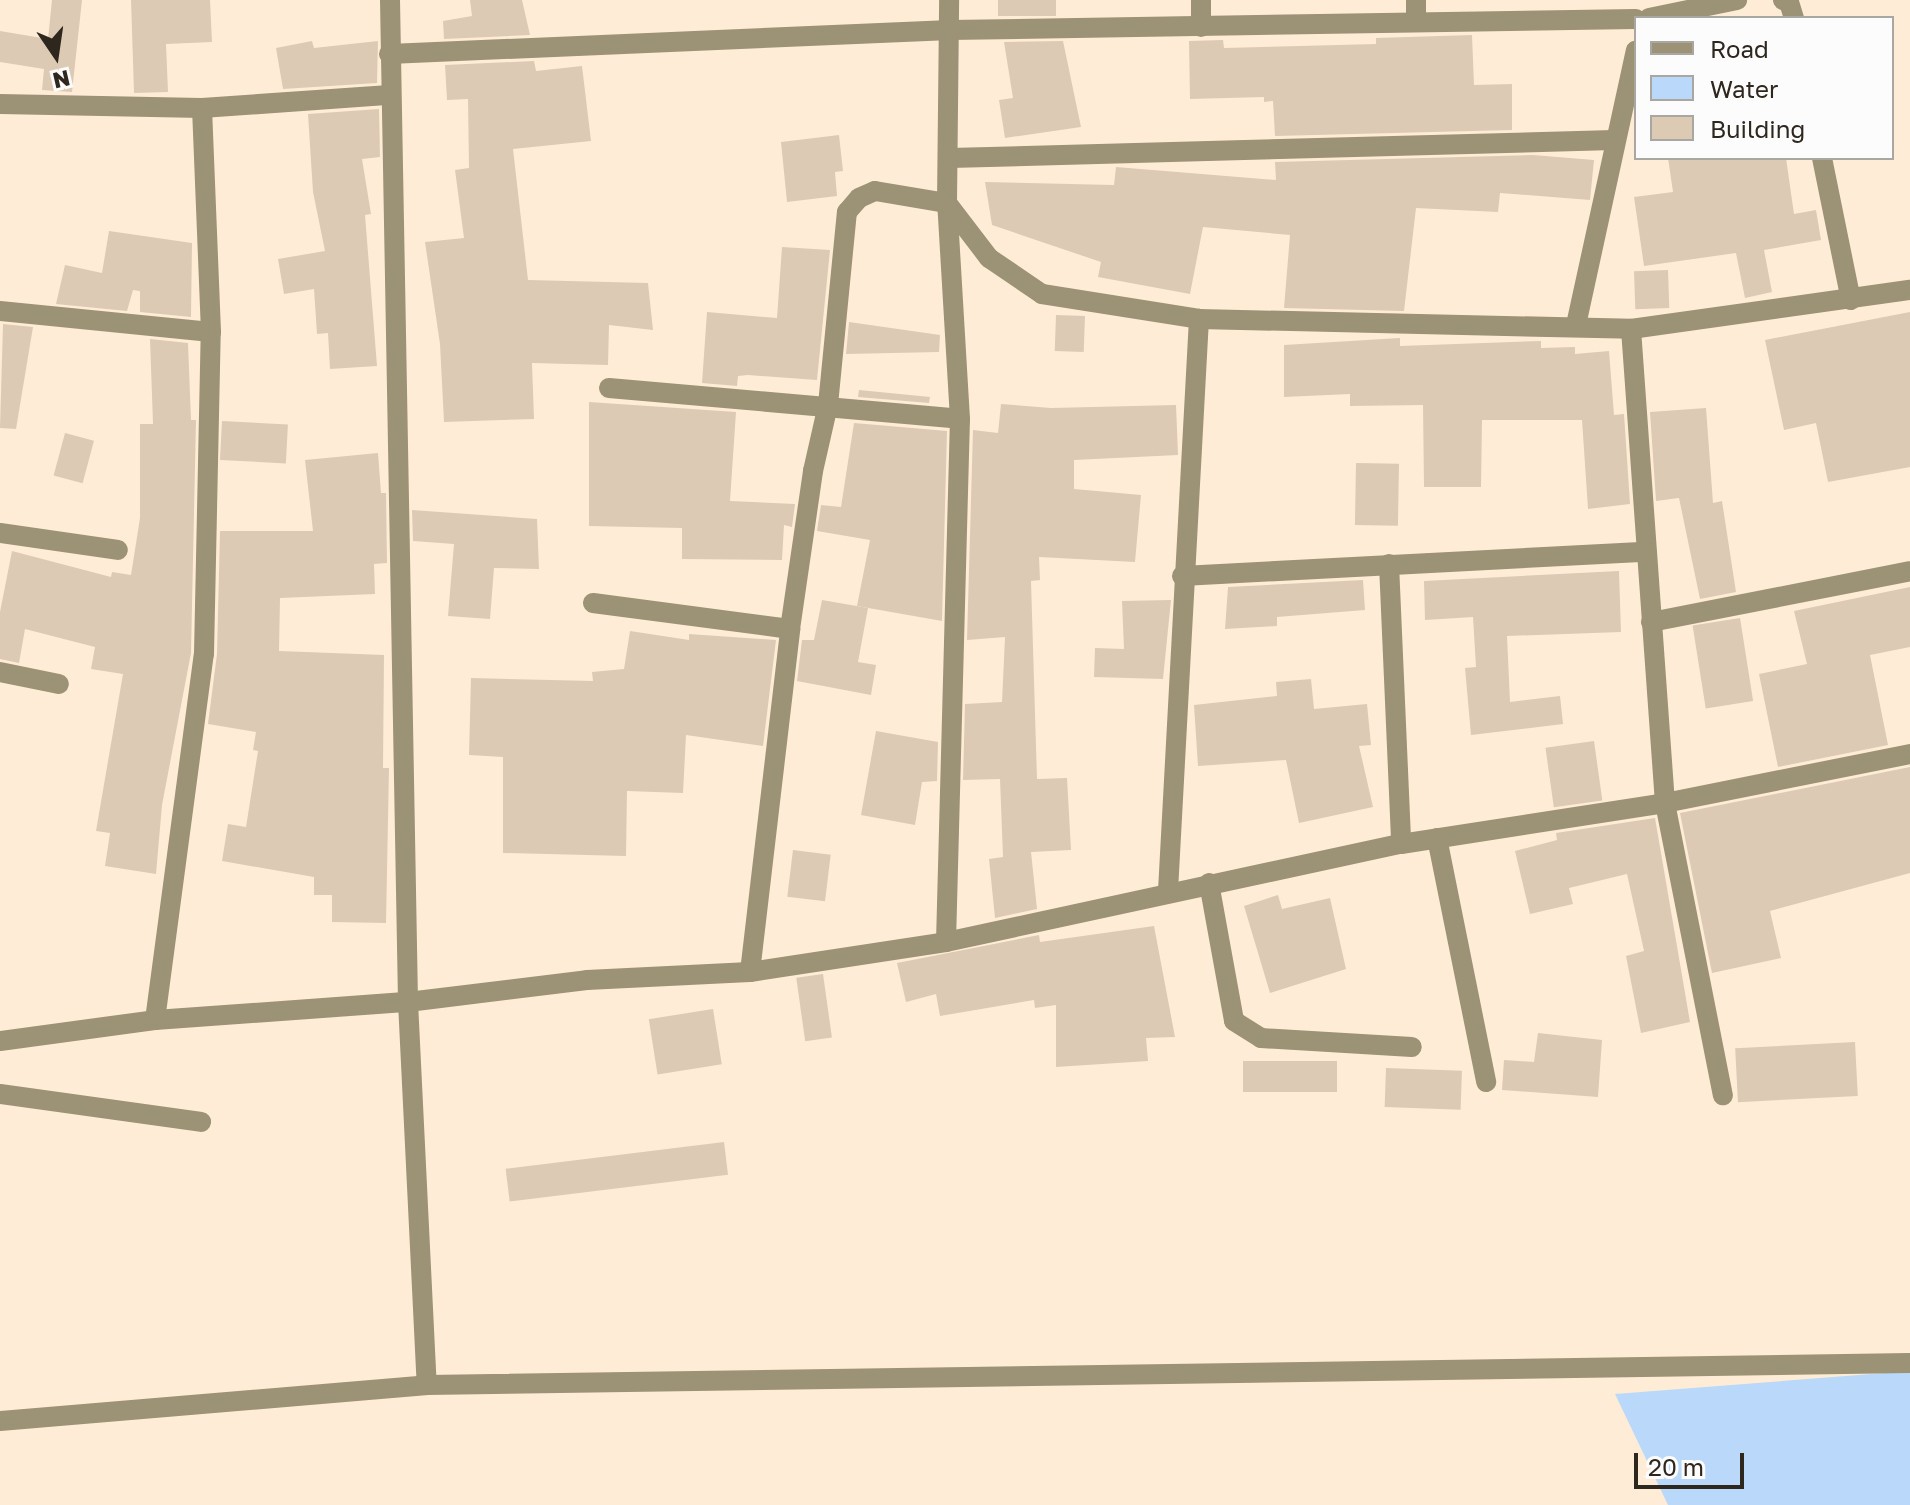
<!DOCTYPE html>
<style>
body{margin:0}
#map{position:relative;width:1910px;height:1505px;overflow:hidden;background:#ffecd6;font-family:"Golos Text",sans-serif}
div>[style]{position:absolute}
[style*='--x']{left:calc(var(--x)*1px);top:calc(var(--y)*1px);width:calc(var(--w)*1px);rotate:calc(var(--a)*1deg)}
.water>*{inset:0;background:#bad9fa}
.building>*{inset:0;background:#ddcab5;transform-origin:0 0}
.minor>*{height:20px;margin:-10px;padding:0 10px;transform-origin:10px;border-radius:10px;background:#9c9275}
span{translate:-50% -50%;white-space:nowrap;text-align:center;line-height:1.15;-webkit-text-stroke:7px #fcfcfc;paint-order:stroke}
.legend{position:absolute;left:1634px;top:16px;width:260px;height:144px;box-sizing:border-box;background:#fcfcfc;border:2px solid #aaa7a3;margin:0;padding:10px 14px;list-style:none;font-size:24px;color:#2e271e}
.legend li{display:flex;align-items:center;gap:16px;height:40px}
.legend b{width:40px;border:2px solid #aaa7a3}
.north{position:absolute;left:16px;top:16px;width:80px;height:80px;-webkit-text-stroke:6px #fcfcfc;paint-order:stroke;rotate:167deg;font-size:22px;font-weight:700;line-height:32px;text-align:center;color:#2e271e}
.north::after{content:'';display:block;margin:auto;width:28px;height:36px;background:#2e271e;clip-path:polygon(50% 0,100% 100%,50% 72%,0 100%)}
.scale{position:absolute;left:1634px;top:1453px;width:110px;height:36px;box-sizing:border-box;border:4px solid #2e271e;border-top:0;padding-left:10px;font-size:24px;line-height:28px;white-space:nowrap;color:#2e271e;-webkit-text-stroke:6px #fcfcfc;paint-order:stroke}
</style>
<div id="map">
<div class="water">
<div style="clip-path:polygon(1910px 1371px,1910px 1505px,1668px 1505px,1615px 1394px)"></div>
</div>
<div class="building">
<div style="clip-path:polygon(52px 0,82px 0,72px 92px,42px 90px,44px 69px,0 62px,0 31px,48px 39px)"></div>
<div style="clip-path:polygon(131px 0,210px 0,212px 42px,166px 44px,168px 92px,134px 93px)"></div>
<div style="clip-path:polygon(470px 0,522px 0,530px 35px,444px 39px,443px 21px,472px 16px)"></div>
<div style="left:998px;top:0;width:58px;height:16px"></div>
<div style="clip-path:polygon(1472px 35px,1474px 85px,1512px 84px,1512px 130px,1275px 136px,1273px 101px,1264px 102px,1264px 97px,1190px 99px,1189px 41px,1223px 40px,1224px 48px,1376px 44px,1376px 38px)"></div>
<div style="clip-path:polygon(312px 41px,314px 48px,378px 41px,377px 83px,283px 89px,276px 48px)"></div>
<div style="clip-path:polygon(1063px 41px,1081px 127px,1005px 138px,999px 100px,1013px 98px,1004px 42px)"></div>
<div style="clip-path:polygon(534px 61px,536px 71px,582px 66px,591px 141px,513px 149px,528px 280px,648px 283px,653px 330px,609px 325px,608px 365px,532px 363px,534px 419px,444px 422px,440px 344px,425px 242px,464px 238px,455px 170px,469px 168px,468px 99px,447px 100px,445px 65px)"></div>
<div style="clip-path:polygon(379px 109px,380px 157px,362px 159px,371px 214px,365px 215px,377px 366px,330px 369px,328px 333px,317px 334px,314px 289px,284px 294px,278px 259px,325px 251px,313px 192px,308px 114px)"></div>
<div style="clip-path:polygon(839px 135px,843px 171px,835px 172px,837px 196px,787px 202px,781px 142px)"></div>
<div style="clip-path:polygon(1533px 155px,1594px 160px,1590px 200px,1500px 193px,1498px 212px,1416px 208px,1404px 311px,1284px 308px,1290px 235px,1203px 227px,1190px 294px,1098px 277px,1101px 262px,992px 225px,985px 182px,1114px 185px,1116px 167px,1276px 180px,1275px 162px)"></div>
<div style="clip-path:polygon(1668px 158px,1786px 158px,1794px 214px,1816px 210px,1821px 240px,1764px 250px,1772px 292px,1745px 298px,1736px 253px,1644px 266px,1634px 197px,1673px 192px)"></div>
<div style="clip-path:polygon(109px 231px,192px 243px,191px 317px,140px 312px,140px 291px,133px 290px,127px 311px,56px 304px,65px 265px,102px 273px)"></div>
<div style="clip-path:polygon(782px 247px,830px 250px,817px 380px,748px 375px,738px 376px,737px 386px,702px 383px,707px 312px,777px 318px)"></div>
<div style="left:1668px;top:270px;width:38px;height:34px;rotate:88deg"></div>
<div style="clip-path:polygon(1910px 312px,1910px 467px,1828px 482px,1816px 423px,1784px 430px,1765px 340px)"></div>
<div style="left:1056px;top:315px;width:29px;height:36px;rotate:2deg"></div>
<div style="clip-path:polygon(849px 322px,940px 335px,939px 352px,846px 354px)"></div>
<div style="clip-path:polygon(3px 324px,33px 327px,16px 429px,0 428px)"></div>
<div style="clip-path:polygon(1400px 338px,1400px 346px,1541px 341px,1541px 348px,1575px 347px,1575px 354px,1609px 351px,1614px 415px,1624px 414px,1630px 504px,1588px 509px,1582px 420px,1482px 420px,1481px 487px,1424px 487px,1423px 405px,1350px 406px,1350px 394px,1284px 397px,1284px 345px)"></div>
<div style="clip-path:polygon(150px 339px,188px 343px,191px 420px,196px 420px,191px 653px,162px 805px,156px 874px,105px 866px,110px 833px,96px 831px,123px 674px,91px 669px,95px 647px,25px 629px,19px 663px,0 659px,0 612px,12px 551px,111px 577px,112px 572px,131px 575px,140px 518px,140px 424px,153px 424px)"></div>
<div style="clip-path:polygon(859px 390px,930px 397px,929px 403px,858px 397px)"></div>
<div style="clip-path:polygon(589px 402px,736px 412px,730px 501px,795px 504px,792px 527px,784px 525px,782px 560px,682px 559px,682px 528px,589px 526px)"></div>
<div style="clip-path:polygon(1001px 404px,1051px 408px,1176px 405px,1178px 455px,1074px 460px,1074px 489px,1141px 495px,1135px 562px,1039px 557px,1040px 580px,1031px 581px,1037px 779px,1067px 778px,1071px 850px,1031px 852px,1037px 909px,995px 918px,989px 859px,1003px 857px,1000px 779px,963px 780px,965px 704px,1002px 702px,1005px 637px,967px 640px,973px 430px,998px 433px)"></div>
<div style="clip-path:polygon(1706px 408px,1713px 503px,1722px 501px,1736px 592px,1700px 599px,1679px 498px,1656px 501px,1650px 412px)"></div>
<div style="left:222px;top:421px;width:66px;height:39px;rotate:3deg"></div>
<div style="clip-path:polygon(854px 423px,947px 431px,942px 621px,857px 606px,870px 540px,817px 531px,821px 505px,841px 507px)"></div>
<div style="left:65px;top:433px;width:30px;height:44px;rotate:15deg"></div>
<div style="clip-path:polygon(378px 453px,381px 493px,386px 493px,387px 563px,374px 564px,375px 594px,280px 598px,279px 651px,384px 655px,383px 768px,389px 768px,386px 923px,332px 922px,332px 895px,314px 895px,314px 877px,222px 861px,228px 824px,246px 827px,258px 751px,253px 750px,256px 732px,208px 724px,217px 654px,220px 531px,313px 531px,305px 460px)"></div>
<div style="left:1356px;top:463px;width:43px;height:62px;rotate:1deg"></div>
<div style="clip-path:polygon(412px 510px,537px 519px,539px 569px,494px 568px,490px 619px,448px 616px,454px 544px,413px 541px)"></div>
<div style="clip-path:polygon(1619px 571px,1621px 632px,1507px 636px,1510px 702px,1560px 696px,1563px 724px,1471px 735px,1465px 668px,1476px 667px,1473px 617px,1425px 620px,1424px 581px)"></div>
<div style="clip-path:polygon(1363px 580px,1365px 610px,1277px 617px,1277px 626px,1225px 629px,1228px 587px)"></div>
<div style="clip-path:polygon(1910px 587px,1910px 647px,1870px 655px,1888px 745px,1778px 767px,1759px 674px,1807px 664px,1794px 611px)"></div>
<div style="clip-path:polygon(822px 600px,868px 608px,858px 662px,876px 665px,871px 695px,797px 681px,802px 640px,814px 640px)"></div>
<div style="clip-path:polygon(1171px 600px,1163px 679px,1094px 677px,1095px 648px,1124px 649px,1122px 601px)"></div>
<div style="left:1740px;top:618px;width:84px;height:48px;rotate:81deg"></div>
<div style="clip-path:polygon(630px 631px,689px 640px,689px 634px,776px 640px,763px 746px,686px 735px,683px 793px,627px 791px,626px 856px,503px 853px,503px 757px,469px 755px,471px 678px,593px 681px,592px 672px,624px 669px)"></div>
<div style="clip-path:polygon(1311px 679px,1314px 709px,1367px 704px,1371px 745px,1359px 746px,1373px 807px,1299px 823px,1286px 760px,1198px 766px,1194px 705px,1277px 696px,1276px 682px)"></div>
<div style="clip-path:polygon(876px 731px,938px 742px,937px 781px,922px 782px,915px 825px,861px 815px)"></div>
<div style="left:1594px;top:741px;width:60px;height:49px;rotate:82deg"></div>
<div style="clip-path:polygon(1910px 767px,1910px 873px,1770px 911px,1781px 958px,1712px 973px,1680px 813px)"></div>
<div style="clip-path:polygon(1655px 818px,1690px 1022px,1641px 1033px,1626px 956px,1644px 951px,1627px 874px,1569px 888px,1573px 904px,1530px 914px,1515px 851px,1557px 840px,1556px 833px)"></div>
<div style="left:793px;top:850px;width:38px;height:47px;rotate:7deg"></div>
<div style="clip-path:polygon(1278px 895px,1282px 909px,1330px 898px,1346px 969px,1270px 993px,1244px 906px)"></div>
<div style="clip-path:polygon(1154px 926px,1175px 1037px,1146px 1038px,1148px 1061px,1056px 1067px,1056px 1005px,1035px 1008px,1034px 1000px,940px 1016px,936px 994px,906px 1002px,897px 963px,1039px 935px,1040px 942px)"></div>
<div style="left:823px;top:974px;width:64px;height:27px;rotate:82deg"></div>
<div style="left:713px;top:1009px;width:56px;height:65px;rotate:81deg"></div>
<div style="clip-path:polygon(1538px 1033px,1602px 1040px,1598px 1097px,1502px 1090px,1504px 1060px,1534px 1062px)"></div>
<div style="left:1855px;top:1042px;width:54px;height:120px;rotate:87deg"></div>
<div style="left:1243px;top:1061px;width:94px;height:31px"></div>
<div style="left:1386px;top:1068px;width:76px;height:39px;rotate:2deg"></div>
<div style="left:724px;top:1142px;width:33px;height:220px;rotate:83deg"></div>
</div>
<div class="minor">
<div style="--x:390;--y:0;--w:1002;--a:88.97"></div>
<div style="--x:408;--y:1002;--w:383;--a:87.2"></div>
<div style="--x:1783;--y:0;--w:6;--a:18"></div>
<div style="--x:1789;--y:2;--w:17;--a:73"></div>
<div style="--x:1649;--y:18;--w:90;--a:-11.6"></div>
<div style="--x:1416;--y:20;--w:20;--a:-90"></div>
<div style="--x:1201;--y:27;--w:27;--a:-90"></div>
<div style="--x:389;--y:54;--w:562;--a:-2.45"></div>
<div style="--x:950;--y:30;--w:686;--a:-0.92"></div>
<div style="--x:0;--y:104;--w:202;--a:1.1"></div>
<div style="--x:202;--y:108;--w:188;--a:-4"></div>
<div style="--x:950;--y:158;--w:664;--a:-1.55"></div>
<div style="--x:1822;--y:158;--w:145;--a:78.5"></div>
<div style="--x:0;--y:311;--w:212;--a:5.7"></div>
<div style="--x:1576;--y:325;--w:281;--a:-77.7"></div>
<div style="--x:1631;--y:329;--w:475;--a:85.9"></div>
<div style="--x:1665;--y:803;--w:298;--a:78.8"></div>
<div style="--x:609;--y:388;--w:352;--a:5"></div>
<div style="--x:0;--y:533;--w:119;--a:8.2"></div>
<div style="--x:1389;--y:564;--w:280;--a:87.5"></div>
<div style="--x:1182;--y:576;--w:464;--a:-3"></div>
<div style="--x:593;--y:603;--w:199;--a:7.5"></div>
<div style="--x:1651;--y:622;--w:264;--a:-11.1"></div>
<div style="--x:0;--y:672;--w:60;--a:11.5"></div>
<div style="--x:1437;--y:838;--w:249;--a:78.6"></div>
<div style="--x:1209;--y:883;--w:140;--a:79.7"></div>
<div style="--x:1234;--y:1021;--w:32;--a:32"></div>
<div style="--x:1261;--y:1038;--w:151;--a:3.4"></div>
<div style="--x:1168;--y:891;--w:573;--a:-86.9"></div>
<div style="--x:946;--y:942;--w:523;--a:-88.47"></div>
<div style="--x:960;--y:419;--w:216;--a:-93.4"></div>
<div style="--x:947;--y:203;--w:203;--a:-89.4"></div>
<div style="--x:750;--y:972;--w:345;--a:-83.3"></div>
<div style="--x:790;--y:629;--w:160;--a:-81.7"></div>
<div style="--x:813;--y:471;--w:68;--a:-77.2"></div>
<div style="--x:828;--y:405;--w:194;--a:-84.4"></div>
<div style="--x:847;--y:212;--w:18;--a:-49"></div>
<div style="--x:859;--y:198;--w:17;--a:-24"></div>
<div style="--x:875;--y:191;--w:73;--a:9.5"></div>
<div style="--x:947;--y:203;--w:69;--a:52.6"></div>
<div style="--x:989;--y:258;--w:64;--a:34.2"></div>
<div style="--x:1042;--y:294;--w:159;--a:9"></div>
<div style="--x:1199;--y:319;--w:432;--a:1.3"></div>
<div style="--x:1631;--y:329;--w:282;--a:-8"></div>
<div style="--x:155;--y:1020;--w:369;--a:-82.4"></div>
<div style="--x:204;--y:654;--w:322;--a:-88.8"></div>
<div style="--x:211;--y:332;--w:224;--a:-92.3"></div>
<div style="--x:0;--y:1041;--w:156;--a:-7.7"></div>
<div style="--x:155;--y:1020;--w:254;--a:-4.1"></div>
<div style="--x:408;--y:1002;--w:180;--a:-7"></div>
<div style="--x:587;--y:980;--w:163;--a:-2.8"></div>
<div style="--x:750;--y:972;--w:198;--a:-8.7"></div>
<div style="--x:946;--y:942;--w:465;--a:-12.2"></div>
<div style="--x:1401;--y:844;--w:267;--a:-8.8"></div>
<div style="--x:1665;--y:803;--w:250;--a:-11.3"></div>
<div style="--x:0;--y:1094;--w:203;--a:7.9"></div>
<div style="--x:0;--y:1421;--w:429;--a:-4.8"></div>
<div style="--x:427;--y:1385;--w:1483;--a:-0.85"></div>
</div>
<ul class="legend">
<li><b style="height:10px;background:#9c9275"></b>Road</li>
<li><b style="height:22px;background:#bad9fa"></b>Water</li>
<li><b style="height:22px;background:#ddcab5"></b>Building</li>
</ul>
<div class="north">N</div>
<div class="scale">20 m</div>
</div>
